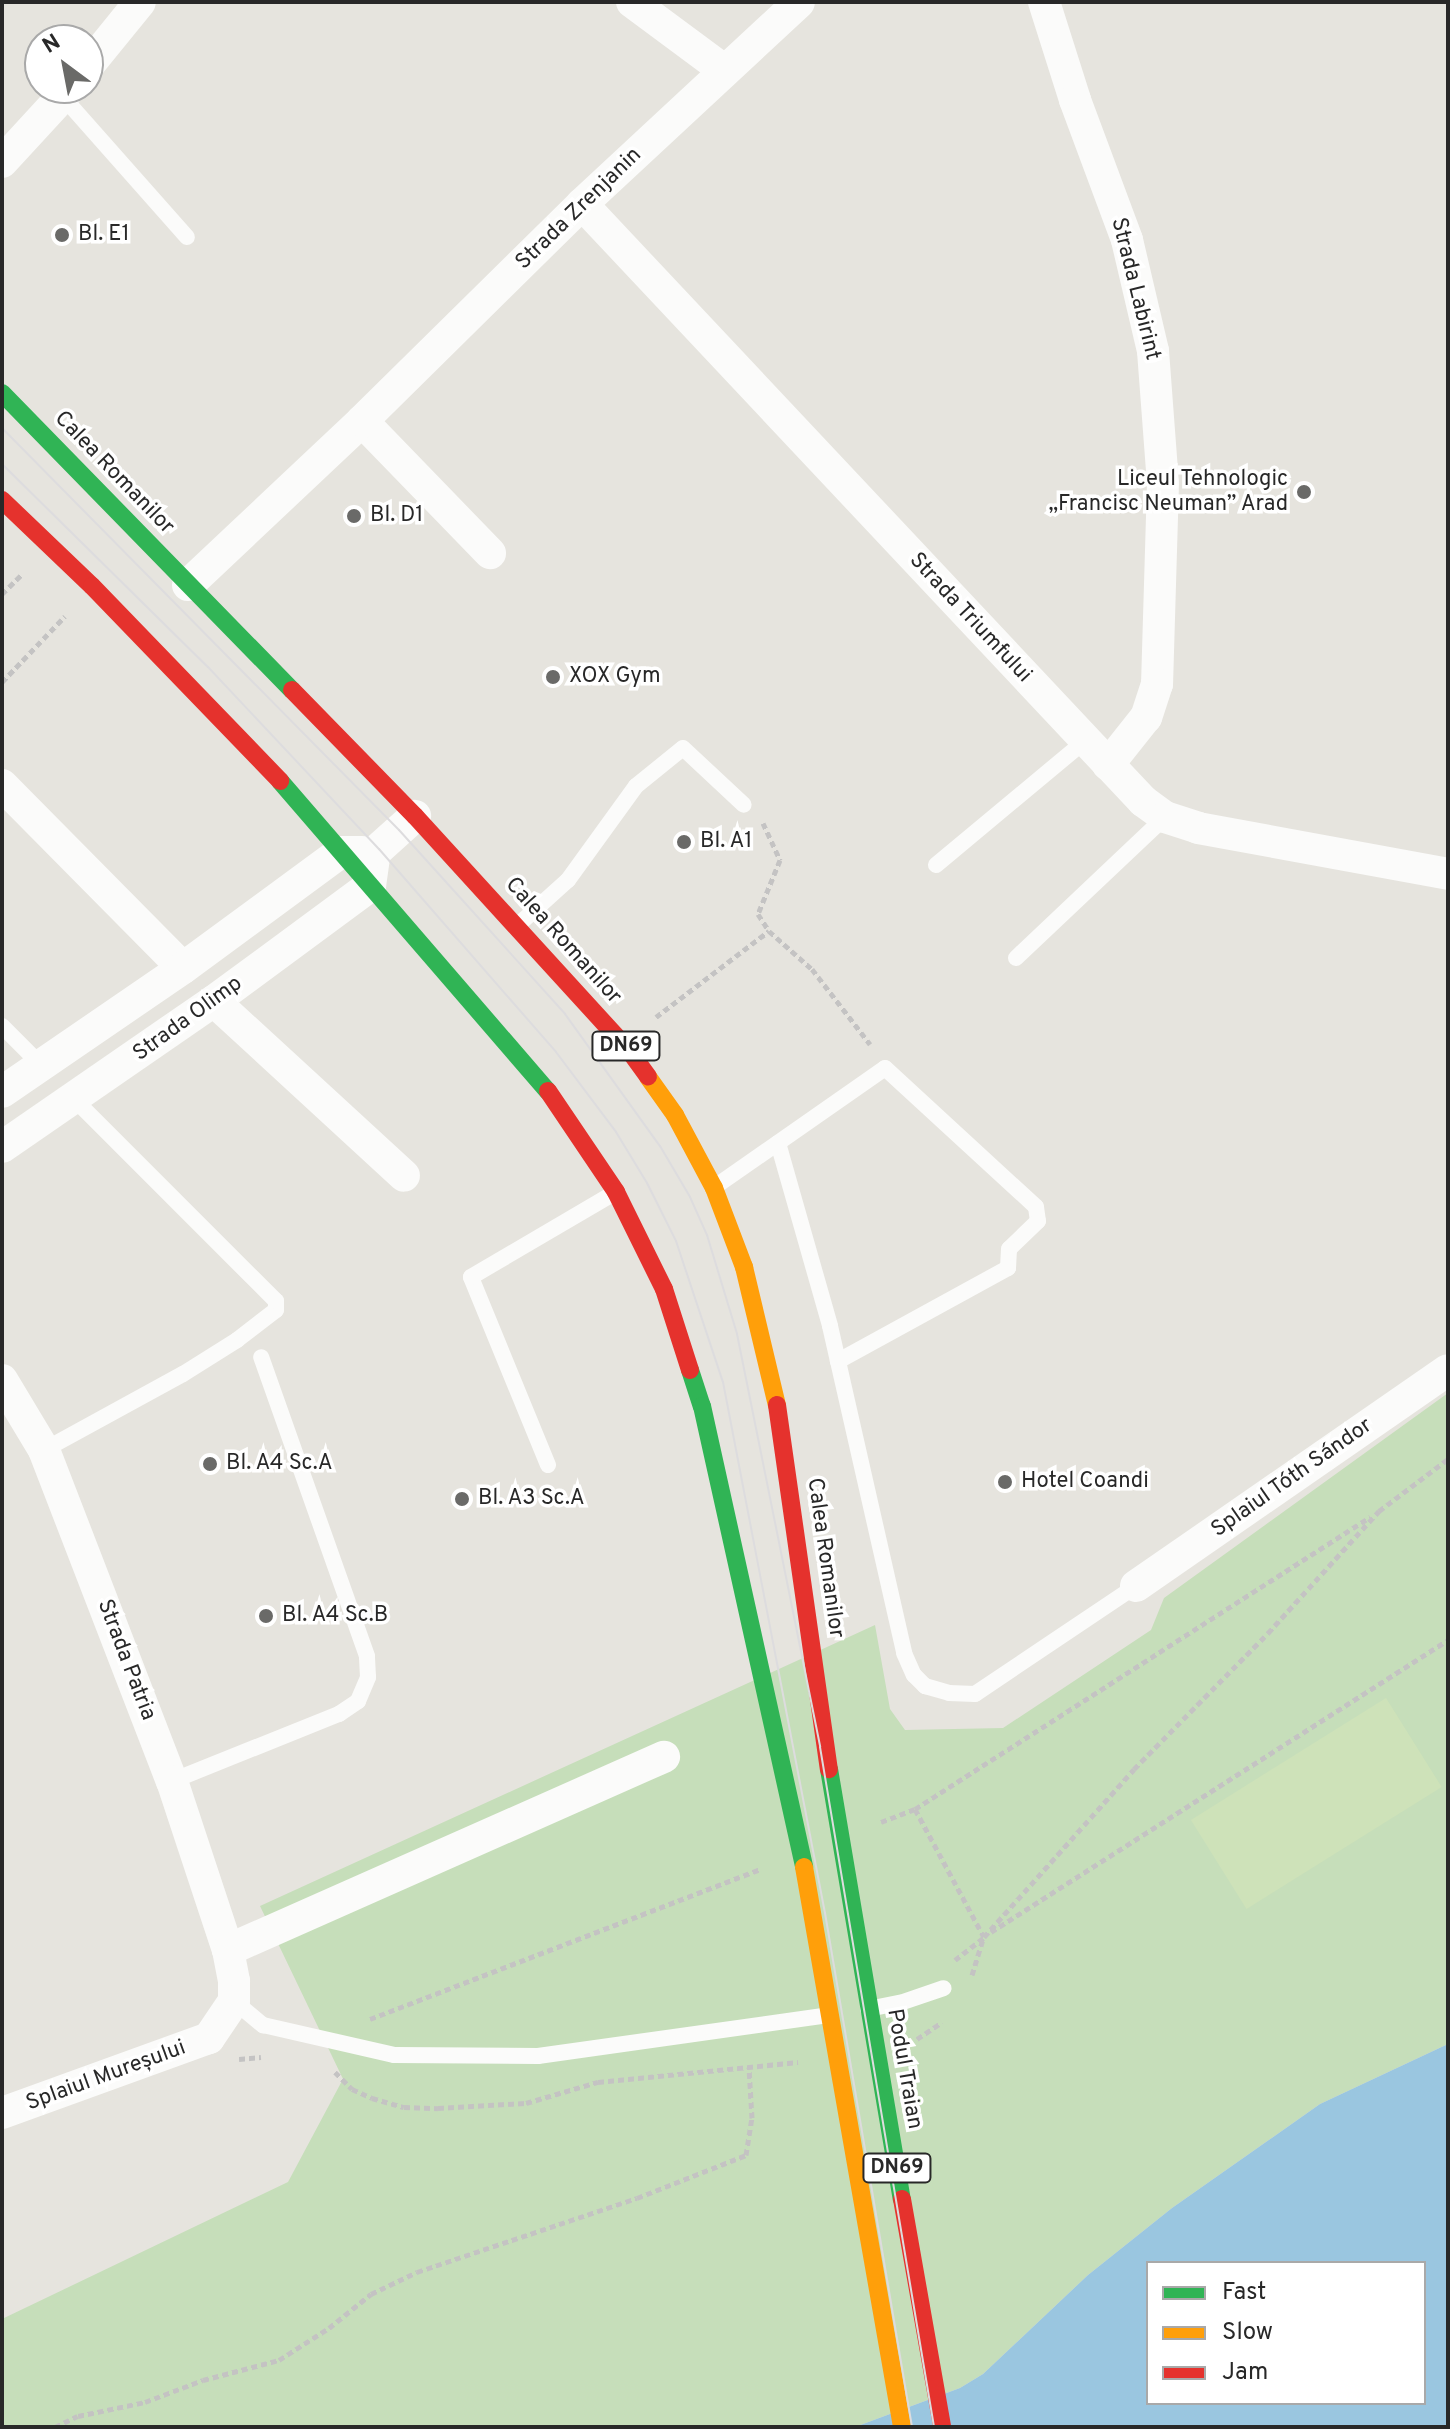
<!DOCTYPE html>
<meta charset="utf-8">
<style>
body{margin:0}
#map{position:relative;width:1450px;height:2429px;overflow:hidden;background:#e6e4de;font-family:Overpass,sans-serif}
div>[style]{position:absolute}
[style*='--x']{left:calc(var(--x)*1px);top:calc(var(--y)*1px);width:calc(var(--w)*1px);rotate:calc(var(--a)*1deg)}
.green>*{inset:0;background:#c6deba}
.pitch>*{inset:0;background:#cee2b9;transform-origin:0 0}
.water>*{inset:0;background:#9ac6e0}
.path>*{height:5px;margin-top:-2.5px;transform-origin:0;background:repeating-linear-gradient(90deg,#c4c3c3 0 6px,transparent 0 10px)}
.lane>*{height:16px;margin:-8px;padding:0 8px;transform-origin:8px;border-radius:8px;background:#fbfbfa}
.street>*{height:32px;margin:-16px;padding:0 16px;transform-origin:16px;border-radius:16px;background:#fbfbfa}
.fast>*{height:18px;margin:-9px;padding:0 9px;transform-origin:9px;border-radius:9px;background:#30b455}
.slow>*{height:18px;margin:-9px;padding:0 9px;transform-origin:9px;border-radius:9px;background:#ff9f0a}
.jam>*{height:18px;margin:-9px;padding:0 9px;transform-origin:9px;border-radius:9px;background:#e5322d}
.tram>*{height:2px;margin:-1px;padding:0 1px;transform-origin:1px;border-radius:1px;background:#dddcde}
.dots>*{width:22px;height:22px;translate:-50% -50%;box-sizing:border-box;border:4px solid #fff;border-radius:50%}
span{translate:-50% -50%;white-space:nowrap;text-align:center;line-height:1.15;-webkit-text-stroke:7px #fff;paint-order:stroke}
.shield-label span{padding:2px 6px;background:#fff;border:2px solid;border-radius:6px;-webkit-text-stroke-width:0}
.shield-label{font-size:20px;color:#282828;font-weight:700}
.street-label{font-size:22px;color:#282828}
.poi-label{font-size:22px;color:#282828}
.left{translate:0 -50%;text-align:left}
.right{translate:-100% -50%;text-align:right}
.frame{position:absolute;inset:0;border:4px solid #282828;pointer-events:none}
.legend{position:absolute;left:1146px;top:2261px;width:280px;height:144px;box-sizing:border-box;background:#fff;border:2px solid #a9a9a9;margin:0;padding:10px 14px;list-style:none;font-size:24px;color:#282828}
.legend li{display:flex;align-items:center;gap:16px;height:40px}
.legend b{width:40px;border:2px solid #a9a9a9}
.north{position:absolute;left:24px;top:24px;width:80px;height:80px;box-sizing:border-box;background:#fff;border:2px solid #a9a9a9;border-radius:50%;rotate:328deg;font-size:22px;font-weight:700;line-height:32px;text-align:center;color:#282828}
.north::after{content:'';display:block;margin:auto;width:28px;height:36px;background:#6a6a68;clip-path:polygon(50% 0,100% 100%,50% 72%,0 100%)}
</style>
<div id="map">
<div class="green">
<div style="clip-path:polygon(1448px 1393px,1448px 2044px,1320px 2104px,1172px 2208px,1088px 2275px,983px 2374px,960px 2388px,855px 2427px,2px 2427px,2px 2319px,288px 2182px,343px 2079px,260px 1906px,875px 1625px,890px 1709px,905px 1730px,1003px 1728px,1151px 1630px,1164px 1598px)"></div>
</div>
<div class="pitch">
<div style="left:1386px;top:1698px;width:105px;height:230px;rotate:58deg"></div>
</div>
<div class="water">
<div style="clip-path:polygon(evenodd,1448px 2044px,1448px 2427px,855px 2427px,960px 2388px,983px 2374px,1088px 2275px,1172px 2208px,1320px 2104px,1448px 2044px,1148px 2263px,1424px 2263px,1424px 2403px,1148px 2403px,1148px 2263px)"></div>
</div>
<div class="path">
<div style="--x:2;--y:594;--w:27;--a:-45"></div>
<div style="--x:2;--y:682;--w:91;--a:-46.3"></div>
<div style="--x:763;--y:823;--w:41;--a:65.3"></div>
<div style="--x:780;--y:860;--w:58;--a:112.2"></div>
<div style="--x:758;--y:914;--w:20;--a:57"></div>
<div style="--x:656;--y:1017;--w:142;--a:-37.3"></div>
<div style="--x:769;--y:931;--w:57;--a:41.5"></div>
<div style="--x:812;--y:969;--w:95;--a:52.3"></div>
<div style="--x:1379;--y:1511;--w:86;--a:-37"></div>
<div style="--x:915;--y:1809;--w:145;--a:61.7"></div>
<div style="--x:881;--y:1822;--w:36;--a:-21"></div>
<div style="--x:915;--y:1809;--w:541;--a:-32.69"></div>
<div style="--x:991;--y:1932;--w:542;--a:-32.58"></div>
<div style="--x:955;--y:1960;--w:37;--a:-38"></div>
<div style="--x:984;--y:1937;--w:225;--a:-48.2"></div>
<div style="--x:1134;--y:1769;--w:191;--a:-45.4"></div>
<div style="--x:1268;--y:1633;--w:165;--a:-47.7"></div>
<div style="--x:972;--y:1975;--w:38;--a:-73"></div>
<div style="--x:370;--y:2019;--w:418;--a:-21"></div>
<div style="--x:917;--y:2039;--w:30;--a:-34"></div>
<div style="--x:239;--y:2059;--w:22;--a:-5"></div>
<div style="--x:335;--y:2072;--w:24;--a:45"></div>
<div style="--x:352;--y:2089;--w:22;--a:24"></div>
<div style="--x:372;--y:2098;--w:33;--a:16"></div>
<div style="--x:404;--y:2107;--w:34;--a:2"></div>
<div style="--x:438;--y:2108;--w:88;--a:-3.3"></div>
<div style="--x:526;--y:2103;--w:75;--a:-16.3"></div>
<div style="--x:598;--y:2082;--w:201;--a:-5.7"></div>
<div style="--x:55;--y:2427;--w:25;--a:-26"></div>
<div style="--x:78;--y:2416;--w:68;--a:-11.8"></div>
<div style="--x:145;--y:2402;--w:62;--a:-20.8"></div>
<div style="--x:203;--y:2380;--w:79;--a:-14.7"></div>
<div style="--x:279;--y:2360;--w:59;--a:-32.6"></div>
<div style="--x:329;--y:2328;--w:54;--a:-39"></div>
<div style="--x:371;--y:2294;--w:51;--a:-25.6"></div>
<div style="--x:417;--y:2272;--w:232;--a:-18.6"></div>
<div style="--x:637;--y:2198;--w:117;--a:-21.5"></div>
<div style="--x:746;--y:2155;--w:37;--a:-81"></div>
<div style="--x:752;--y:2118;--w:51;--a:-93.4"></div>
</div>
<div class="lane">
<div style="--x:63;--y:97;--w:187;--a:48.5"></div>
<div style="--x:936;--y:865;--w:194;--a:-39.8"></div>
<div style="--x:518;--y:925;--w:67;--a:-42"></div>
<div style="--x:568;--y:880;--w:116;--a:-54.1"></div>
<div style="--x:636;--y:786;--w:60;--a:-39"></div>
<div style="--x:683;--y:748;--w:83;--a:43.1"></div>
<div style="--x:1016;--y:958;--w:205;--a:-43.4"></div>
<div style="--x:2;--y:1026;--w:57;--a:45"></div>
<div style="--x:778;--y:1143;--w:190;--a:74.1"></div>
<div style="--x:830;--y:1326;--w:335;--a:77.2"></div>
<div style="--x:904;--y:1653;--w:24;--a:66"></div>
<div style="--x:914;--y:1675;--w:16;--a:45"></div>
<div style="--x:925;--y:1686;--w:25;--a:16"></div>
<div style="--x:949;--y:1693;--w:26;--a:2"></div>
<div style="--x:975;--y:1694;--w:194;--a:-33.9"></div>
<div style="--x:716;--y:1186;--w:206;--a:-34.9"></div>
<div style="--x:885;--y:1068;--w:205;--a:42.6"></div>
<div style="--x:1036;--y:1207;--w:14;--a:82"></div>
<div style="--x:1038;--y:1221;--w:40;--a:136"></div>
<div style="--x:1009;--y:1249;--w:19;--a:93"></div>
<div style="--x:1008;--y:1268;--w:194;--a:151.3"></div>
<div style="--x:44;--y:1450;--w:158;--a:-28.7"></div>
<div style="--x:183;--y:1374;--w:64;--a:-32.2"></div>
<div style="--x:237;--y:1340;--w:49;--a:-37.6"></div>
<div style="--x:276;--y:1310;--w:9;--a:-90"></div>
<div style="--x:276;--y:1301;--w:284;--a:-135"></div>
<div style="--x:548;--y:1465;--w:203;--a:-112.3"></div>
<div style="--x:471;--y:1277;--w:166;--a:-30.4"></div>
<div style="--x:172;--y:1781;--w:180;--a:-21.9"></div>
<div style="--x:339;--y:1714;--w:23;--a:-34"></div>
<div style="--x:358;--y:1701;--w:26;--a:-67"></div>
<div style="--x:368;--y:1677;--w:21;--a:-93"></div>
<div style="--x:367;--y:1656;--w:317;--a:-109.5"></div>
<div style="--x:234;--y:2001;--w:38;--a:40"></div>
<div style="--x:263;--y:2025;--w:134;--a:12.9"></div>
<div style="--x:394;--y:2055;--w:144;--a:0.4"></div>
<div style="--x:538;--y:2056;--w:295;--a:-8"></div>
<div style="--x:868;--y:2009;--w:33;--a:-11"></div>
<div style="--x:900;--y:2003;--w:46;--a:-18.8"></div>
</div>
<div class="street">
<div style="--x:632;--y:2;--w:114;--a:36.5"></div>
<div style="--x:1044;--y:2;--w:103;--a:72.4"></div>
<div style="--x:1075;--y:100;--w:149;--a:69.6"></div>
<div style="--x:1127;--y:240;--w:114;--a:76.8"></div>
<div style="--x:1153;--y:351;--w:132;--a:85.7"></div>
<div style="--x:1163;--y:483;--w:201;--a:91.7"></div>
<div style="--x:1157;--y:684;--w:35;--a:108"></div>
<div style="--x:1146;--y:717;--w:61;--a:128.4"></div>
<div style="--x:88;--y:66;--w:82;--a:-50.9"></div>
<div style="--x:2;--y:162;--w:100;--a:-47.4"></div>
<div style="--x:582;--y:204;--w:819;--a:46.78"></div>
<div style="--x:1143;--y:801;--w:27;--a:36"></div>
<div style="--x:1165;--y:817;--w:35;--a:18"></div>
<div style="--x:1198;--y:828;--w:254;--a:10.4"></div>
<div style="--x:362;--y:421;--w:184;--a:45.9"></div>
<div style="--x:188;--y:585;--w:239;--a:-43.3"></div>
<div style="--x:362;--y:421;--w:309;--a:-44.6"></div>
<div style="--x:582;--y:204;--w:296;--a:-42.9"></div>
<div style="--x:2;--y:785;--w:257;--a:45.3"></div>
<div style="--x:214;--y:1001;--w:258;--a:42.6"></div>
<div style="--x:2;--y:1092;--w:219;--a:-34.4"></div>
<div style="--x:183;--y:968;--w:196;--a:-36.3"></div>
<div style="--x:341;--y:852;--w:21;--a:0"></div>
<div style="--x:2;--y:1147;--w:257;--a:-34.6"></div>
<div style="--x:214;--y:1001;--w:194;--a:-36.4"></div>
<div style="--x:370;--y:886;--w:34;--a:-82"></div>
<div style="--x:375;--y:852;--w:54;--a:-42"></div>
<div style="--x:2;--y:1380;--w:82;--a:59"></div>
<div style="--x:44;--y:1450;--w:355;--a:68.9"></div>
<div style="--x:172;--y:1781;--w:178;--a:71.7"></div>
<div style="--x:228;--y:1950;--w:32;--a:79"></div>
<div style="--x:234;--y:1981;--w:20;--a:90"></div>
<div style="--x:234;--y:2001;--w:45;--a:124"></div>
<div style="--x:209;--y:2038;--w:220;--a:160.1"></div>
<div style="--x:1136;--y:1586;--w:379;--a:-34.7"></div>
<div style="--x:228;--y:1950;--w:477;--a:-23.9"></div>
</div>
<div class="fast">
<div style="--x:2;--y:393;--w:415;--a:45.7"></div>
<div style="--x:280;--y:781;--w:410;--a:49.2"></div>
<div style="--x:690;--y:1370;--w:38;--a:72"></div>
<div style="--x:702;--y:1406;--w:472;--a:77.5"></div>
<div style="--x:829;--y:1769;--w:436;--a:80.4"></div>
</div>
<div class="slow">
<div style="--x:648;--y:1077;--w:47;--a:54.6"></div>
<div style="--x:675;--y:1115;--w:83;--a:61.9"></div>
<div style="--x:714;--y:1188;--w:85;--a:69.2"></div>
<div style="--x:744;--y:1267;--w:142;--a:76.6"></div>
<div style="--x:804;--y:1867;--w:569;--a:80.07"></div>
</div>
<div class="jam">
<div style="--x:2;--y:500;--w:124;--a:43.7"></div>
<div style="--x:92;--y:586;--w:271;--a:46"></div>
<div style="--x:292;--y:690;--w:176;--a:45.7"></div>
<div style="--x:415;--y:816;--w:316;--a:47.6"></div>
<div style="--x:628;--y:1049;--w:34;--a:54"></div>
<div style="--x:548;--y:1091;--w:122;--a:56"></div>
<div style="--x:616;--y:1192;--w:108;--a:63.7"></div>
<div style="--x:664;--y:1289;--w:85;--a:72.2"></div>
<div style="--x:777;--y:1405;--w:368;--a:81.9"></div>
<div style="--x:902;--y:2199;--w:231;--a:80"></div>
</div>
<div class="tram">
<div style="--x:2;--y:428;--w:565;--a:45.36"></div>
<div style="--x:399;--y:830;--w:248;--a:47.9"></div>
<div style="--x:565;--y:1014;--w:163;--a:54.3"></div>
<div style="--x:660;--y:1146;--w:59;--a:59.5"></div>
<div style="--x:690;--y:1197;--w:42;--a:65.9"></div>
<div style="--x:707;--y:1235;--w:103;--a:73.1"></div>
<div style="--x:737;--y:1334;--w:421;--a:78.6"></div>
<div style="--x:820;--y:1747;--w:689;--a:80.48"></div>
<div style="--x:2;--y:464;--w:289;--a:44.6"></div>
<div style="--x:208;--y:667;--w:250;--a:46.8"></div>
<div style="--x:379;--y:849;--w:269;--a:48.9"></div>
<div style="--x:556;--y:1052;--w:100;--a:53.1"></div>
<div style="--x:616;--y:1132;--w:60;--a:58.7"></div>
<div style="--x:647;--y:1183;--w:65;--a:63.4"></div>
<div style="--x:676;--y:1241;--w:149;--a:71.6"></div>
<div style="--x:723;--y:1382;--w:541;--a:79.13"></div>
<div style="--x:825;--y:1913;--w:521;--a:80.39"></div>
</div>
<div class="dots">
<div style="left:62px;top:235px;background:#6a6a68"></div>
<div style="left:1304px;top:492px;background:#6a6a68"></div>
<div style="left:354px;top:516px;background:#6a6a68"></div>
<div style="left:553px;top:677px;background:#6a6a68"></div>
<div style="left:684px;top:842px;background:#6a6a68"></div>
<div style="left:210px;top:1464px;background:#6a6a68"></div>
<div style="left:1005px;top:1482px;background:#6a6a68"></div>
<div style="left:462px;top:1499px;background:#6a6a68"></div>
<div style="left:266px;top:1616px;background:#6a6a68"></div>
</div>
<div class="shield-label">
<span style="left:626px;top:1046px">DN69</span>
<span style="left:897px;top:2168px">DN69</span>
</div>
<div class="street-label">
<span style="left:579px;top:209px;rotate:-44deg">Strada Zrenjanin</span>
<span style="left:1135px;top:289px;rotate:76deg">Strada Labirint</span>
<span style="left:114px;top:473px;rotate:46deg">Calea Romanilor</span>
<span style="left:970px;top:618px;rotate:47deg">Strada Triumfului</span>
<span style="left:563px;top:941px;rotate:48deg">Calea Romanilor</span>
<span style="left:188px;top:1019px;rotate:-36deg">Strada Olimp</span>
<span style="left:1292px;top:1478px;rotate:-35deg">Splaiul Tóth Sándor</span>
<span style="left:825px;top:1558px;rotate:82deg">Calea Romanilor</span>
<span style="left:126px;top:1660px;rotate:69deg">Strada Patria</span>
<span style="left:904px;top:2069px;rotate:80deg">Podul Traian</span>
<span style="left:106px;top:2076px;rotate:-20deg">Splaiul Mureșului</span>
</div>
<div class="poi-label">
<span class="left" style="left:78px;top:235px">Bl. E1</span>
<span class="right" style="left:1288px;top:492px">Liceul Tehnologic<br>„Francisc Neuman” Arad</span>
<span class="left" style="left:370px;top:516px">Bl. D1</span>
<span class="left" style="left:569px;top:677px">XOX Gym</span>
<span class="left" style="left:700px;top:842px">Bl. A1</span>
<span class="left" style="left:226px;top:1464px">Bl. A4 Sc.A</span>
<span class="left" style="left:1021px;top:1482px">Hotel Coandi</span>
<span class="left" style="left:478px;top:1499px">Bl. A3 Sc.A</span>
<span class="left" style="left:282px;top:1616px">Bl. A4 Sc.B</span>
</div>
<div class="frame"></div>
<ul class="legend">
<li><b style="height:10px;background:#30b455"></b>Fast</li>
<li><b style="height:10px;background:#ff9f0a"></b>Slow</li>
<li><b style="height:10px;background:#e5322d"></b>Jam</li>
</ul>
<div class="north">N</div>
</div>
